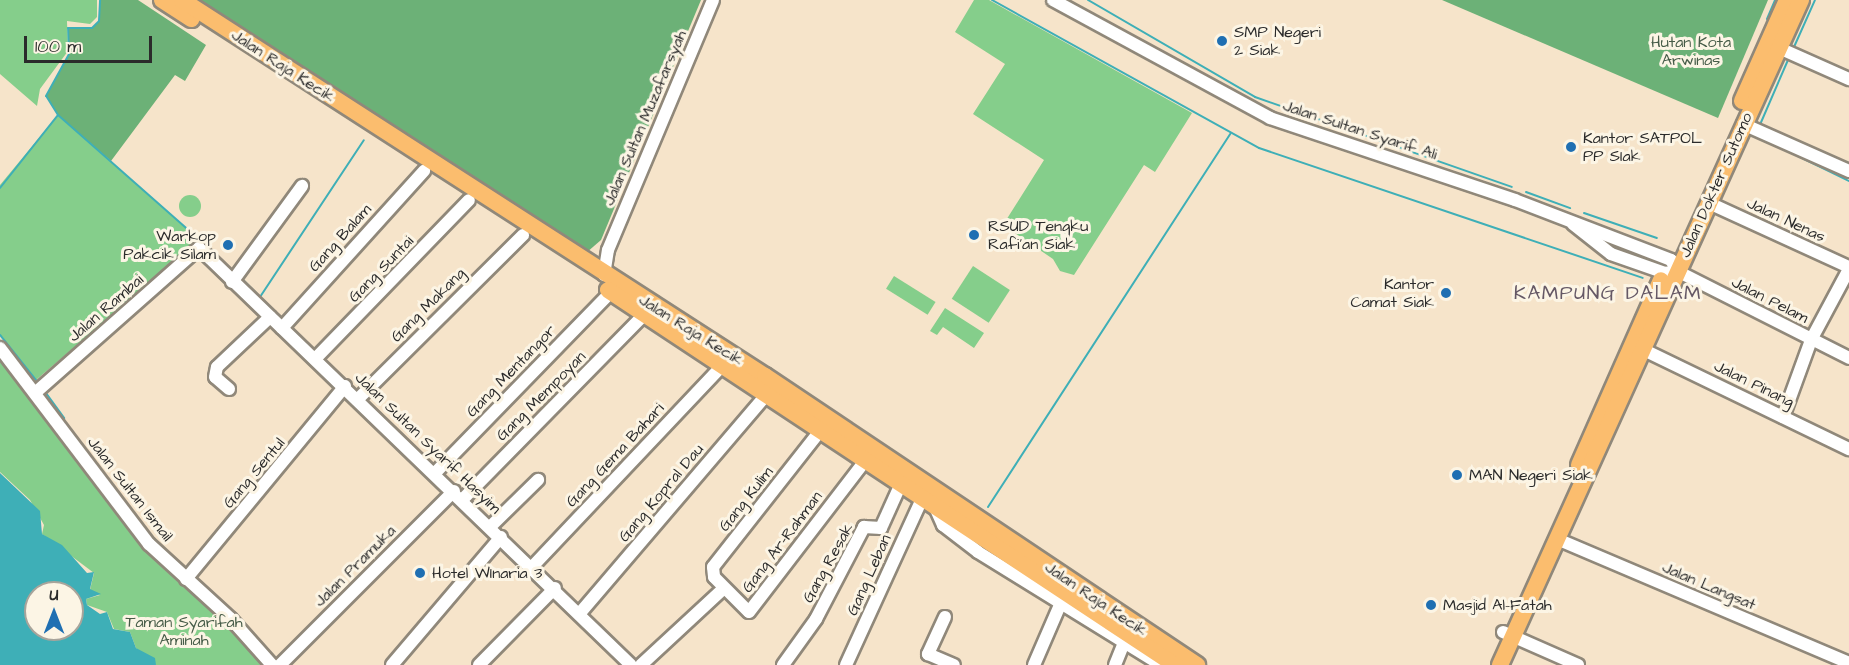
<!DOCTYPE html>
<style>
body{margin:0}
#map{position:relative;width:1849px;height:665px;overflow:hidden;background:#f6e4ca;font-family:"Architects Daughter",sans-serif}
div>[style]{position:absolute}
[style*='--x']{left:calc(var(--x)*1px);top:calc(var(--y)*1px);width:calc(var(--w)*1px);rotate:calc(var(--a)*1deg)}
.green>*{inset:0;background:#85ce8b;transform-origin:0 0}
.round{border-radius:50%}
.forest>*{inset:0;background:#6cb177}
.water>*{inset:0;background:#3eafb7}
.stream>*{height:2px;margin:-1px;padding:0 1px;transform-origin:1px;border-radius:1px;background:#3eafb7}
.roads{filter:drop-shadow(2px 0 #90887a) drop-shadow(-2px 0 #90887a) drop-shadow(0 2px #90887a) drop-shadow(0 -2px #90887a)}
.minor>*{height:12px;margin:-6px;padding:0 6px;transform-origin:6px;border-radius:6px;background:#fff}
.major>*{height:16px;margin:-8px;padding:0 8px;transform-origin:8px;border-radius:8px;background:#fbbd6e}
.dots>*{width:16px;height:16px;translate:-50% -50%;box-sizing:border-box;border:3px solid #fcf5e5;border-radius:50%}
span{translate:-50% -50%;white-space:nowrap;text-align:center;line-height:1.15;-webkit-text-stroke:6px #fcf5e5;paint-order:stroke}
.poi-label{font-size:16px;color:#2b2b2b}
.left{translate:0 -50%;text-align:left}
.right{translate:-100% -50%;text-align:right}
.park-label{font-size:16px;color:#465c48}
.street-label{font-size:16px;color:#2b2b2b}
.quarter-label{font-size:20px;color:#655865;letter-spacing:1.5px}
.north{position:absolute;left:24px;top:581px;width:60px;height:60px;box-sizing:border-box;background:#fcf5e5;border:2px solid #a8a49b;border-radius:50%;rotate:0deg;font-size:16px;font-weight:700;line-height:24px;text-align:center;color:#2b2b2b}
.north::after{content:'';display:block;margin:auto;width:21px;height:27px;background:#1f6fb2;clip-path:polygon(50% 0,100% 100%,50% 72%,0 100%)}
.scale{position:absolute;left:24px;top:36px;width:128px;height:27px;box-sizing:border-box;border:3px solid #2b2b2b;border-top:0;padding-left:8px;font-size:18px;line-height:21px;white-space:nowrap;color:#2b2b2b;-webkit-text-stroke:4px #fcf5e5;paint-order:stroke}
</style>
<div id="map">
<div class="green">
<div style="clip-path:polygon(0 0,97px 0,97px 17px,90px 24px,67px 21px,68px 51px,40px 89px,37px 106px,0 74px)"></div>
<div style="clip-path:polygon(974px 0,989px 0,1192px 113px,1155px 172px,1144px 165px,1074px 275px,1060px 271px,1053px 259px,1003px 225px,1044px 160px,973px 114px,1005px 64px,955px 32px)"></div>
<div style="clip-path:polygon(58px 115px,200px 240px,36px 380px,0 335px,0 185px)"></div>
<div class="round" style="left:179px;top:195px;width:22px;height:22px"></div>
<div style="left:973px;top:266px;width:44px;height:39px;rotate:33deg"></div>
<div style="left:894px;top:276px;width:49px;height:15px;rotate:32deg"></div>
<div style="clip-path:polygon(945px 308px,984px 333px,974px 348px,943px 327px,937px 335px,930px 331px)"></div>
<div style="clip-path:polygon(0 358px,154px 559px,200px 598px,262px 665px,156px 665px,136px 648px,130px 632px,114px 629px,107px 612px,87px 605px,86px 599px,100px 595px,90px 590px,94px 573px,42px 534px,44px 525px,30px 500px,0 472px)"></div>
</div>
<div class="forest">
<div style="clip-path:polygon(100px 0,138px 0,206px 45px,185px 81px,175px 75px,111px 161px,58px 115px,46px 96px,69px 54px,68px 28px,92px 28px,99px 21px)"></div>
<div style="clip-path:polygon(193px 0,701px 0,601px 240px,586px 253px)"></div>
<div style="clip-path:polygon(1442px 0,1768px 0,1718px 118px)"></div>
</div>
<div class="water">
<div style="clip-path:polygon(evenodd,0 473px,40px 511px,42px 534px,62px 545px,87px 573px,94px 572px,90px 589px,101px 594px,86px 599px,87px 605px,100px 614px,107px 612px,113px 629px,130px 632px,136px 648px,155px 658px,156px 665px,0 665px,0 473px,36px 593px,72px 593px,72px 629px,36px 629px,36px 593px)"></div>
</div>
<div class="stream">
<div style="--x:992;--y:0;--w:305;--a:29"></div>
<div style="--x:1259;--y:148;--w:405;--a:18.7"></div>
<div style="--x:1088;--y:0;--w:193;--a:30.1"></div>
<div style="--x:1255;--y:97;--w:272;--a:19.3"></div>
<div style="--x:1767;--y:19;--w:21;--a:-67"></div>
<div style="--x:1794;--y:47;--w:51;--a:-65.9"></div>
<div style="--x:58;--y:115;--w:189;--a:41.4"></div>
<div style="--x:1759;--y:127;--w:73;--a:-66.6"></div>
<div style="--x:1755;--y:135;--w:105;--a:26.1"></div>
<div style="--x:0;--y:188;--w:93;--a:-51.5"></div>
<div style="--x:58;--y:115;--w:22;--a:-122"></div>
<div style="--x:46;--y:96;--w:48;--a:-61.3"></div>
<div style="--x:69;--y:54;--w:26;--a:-92"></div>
<div style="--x:68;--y:28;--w:24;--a:0"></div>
<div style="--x:92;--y:28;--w:10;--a:-45"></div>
<div style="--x:99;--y:21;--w:21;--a:-87"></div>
<div style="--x:1526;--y:192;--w:47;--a:20"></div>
<div style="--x:1584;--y:213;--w:77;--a:18.9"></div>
<div style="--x:208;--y:248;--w:33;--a:43"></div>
<div style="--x:243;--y:280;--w:24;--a:45"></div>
<div style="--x:260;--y:297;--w:188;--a:-56.5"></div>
<div style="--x:0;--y:335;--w:58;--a:51.3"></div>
<div style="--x:46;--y:393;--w:31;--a:54"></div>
<div style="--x:988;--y:507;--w:445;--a:-57"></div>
</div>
<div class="roads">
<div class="minor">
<div style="--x:1053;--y:0;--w:247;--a:28.5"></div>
<div style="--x:1270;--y:118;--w:258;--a:18.5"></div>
<div style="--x:1515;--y:200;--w:167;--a:21"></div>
<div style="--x:1671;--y:260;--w:13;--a:61"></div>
<div style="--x:1779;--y:48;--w:77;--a:23.9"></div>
<div style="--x:1743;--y:124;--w:116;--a:23.9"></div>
<div style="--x:1709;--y:203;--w:154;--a:24.6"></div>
<div style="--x:1573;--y:224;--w:48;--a:38.3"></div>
<div style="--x:1611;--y:254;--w:57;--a:19.4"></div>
<div style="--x:1665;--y:273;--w:12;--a:-9"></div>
<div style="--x:1677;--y:271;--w:193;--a:26.8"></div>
<div style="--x:604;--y:275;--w:25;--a:-81"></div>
<div style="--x:608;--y:250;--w:271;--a:-67.2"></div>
<div style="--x:232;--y:282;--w:119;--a:-53.9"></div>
<div style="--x:282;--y:328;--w:212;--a:-47.9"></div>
<div style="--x:0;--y:348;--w:246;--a:52.8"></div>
<div style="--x:149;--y:544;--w:111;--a:42.4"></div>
<div style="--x:231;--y:619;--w:62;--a:48.3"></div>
<div style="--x:1644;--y:350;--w:228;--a:25.8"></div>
<div style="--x:315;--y:359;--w:221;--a:-45.9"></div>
<div style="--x:229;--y:389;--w:18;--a:-139"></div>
<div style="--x:215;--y:377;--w:10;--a:-79"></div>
<div style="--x:217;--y:367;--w:73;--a:-43.3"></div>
<div style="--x:35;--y:393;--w:219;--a:-41.5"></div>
<div style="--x:199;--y:248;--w:600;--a:43.99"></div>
<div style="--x:357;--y:400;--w:234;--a:-44.8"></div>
<div style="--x:1783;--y:417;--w:82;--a:-70"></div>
<div style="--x:1811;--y:340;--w:81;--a:-61.8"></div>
<div style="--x:820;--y:431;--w:173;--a:128.2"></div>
<div style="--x:713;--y:567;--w:10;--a:84"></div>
<div style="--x:714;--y:577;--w:49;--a:45"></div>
<div style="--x:749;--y:612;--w:189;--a:-52.5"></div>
<div style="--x:435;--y:473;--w:252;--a:-45.8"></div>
<div style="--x:462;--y:500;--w:260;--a:-45.5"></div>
<div style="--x:935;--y:507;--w:20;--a:66"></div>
<div style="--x:943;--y:525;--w:44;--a:37.6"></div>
<div style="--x:978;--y:552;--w:215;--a:31.7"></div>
<div style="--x:491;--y:526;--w:66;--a:-44.4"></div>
<div style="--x:1557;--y:539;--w:317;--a:23"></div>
<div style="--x:532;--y:567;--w:277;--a:-46.6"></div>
<div style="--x:186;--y:579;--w:250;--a:-50.5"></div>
<div style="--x:580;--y:613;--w:287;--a:-49.5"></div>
<div style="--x:945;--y:617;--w:41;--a:114.7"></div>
<div style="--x:928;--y:654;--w:28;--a:23"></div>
<div style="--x:1503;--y:632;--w:82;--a:23.7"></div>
<div style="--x:280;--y:665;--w:246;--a:-45"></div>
<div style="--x:392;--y:665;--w:168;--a:-49.6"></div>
<div style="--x:479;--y:665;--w:108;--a:-45.4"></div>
<div style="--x:641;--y:665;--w:112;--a:-42.8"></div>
<div style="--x:783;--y:665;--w:57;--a:-54.3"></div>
<div style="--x:816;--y:619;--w:104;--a:-62.4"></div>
<div style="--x:864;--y:527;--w:17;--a:3"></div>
<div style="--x:881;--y:528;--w:46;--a:-65.7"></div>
<div style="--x:846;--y:665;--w:183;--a:-65.4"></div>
<div style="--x:1034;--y:665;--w:65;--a:-66.6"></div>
<div style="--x:1115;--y:665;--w:24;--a:-68"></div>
</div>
<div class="major">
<div style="--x:162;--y:0;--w:35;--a:33"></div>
<div style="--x:182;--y:0;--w:694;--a:32.82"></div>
<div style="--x:765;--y:376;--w:520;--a:33.78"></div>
<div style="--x:1742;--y:101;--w:111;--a:-66"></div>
<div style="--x:608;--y:290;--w:680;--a:33.48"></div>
<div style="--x:1579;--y:465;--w:202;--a:-66.1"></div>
<div style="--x:1500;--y:665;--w:730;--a:-65.65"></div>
</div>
</div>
<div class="dots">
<div style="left:1222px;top:41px;background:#1f6fb2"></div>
<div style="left:1571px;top:147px;background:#1f6fb2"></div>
<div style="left:974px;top:235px;background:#1f6fb2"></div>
<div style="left:228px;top:245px;background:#1f6fb2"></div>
<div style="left:1446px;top:293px;background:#1f6fb2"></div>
<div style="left:1457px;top:475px;background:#1f6fb2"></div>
<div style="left:420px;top:573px;background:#1f6fb2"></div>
<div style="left:1431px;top:605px;background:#1f6fb2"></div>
</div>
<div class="poi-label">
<span class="left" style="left:1234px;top:41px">SMP Negeri<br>2 Siak</span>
<span class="left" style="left:1583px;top:147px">Kantor SATPOL<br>PP SIak</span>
<span class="left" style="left:988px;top:235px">RSUD Tengku<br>Rafi'an Siak</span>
<span class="right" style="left:216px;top:245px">Warkop<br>Pakcik Silam</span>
<span class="right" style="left:1434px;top:293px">Kantor<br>Camat Siak</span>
<span class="left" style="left:1469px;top:475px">MAN Negeri Siak</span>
<span class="left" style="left:432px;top:573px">Hotel WInaria 3</span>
<span class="left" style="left:1443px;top:605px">Masjid Al-Fatah</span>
</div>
<div class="park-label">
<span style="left:1691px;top:51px">Hutan Kota<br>Arwinas</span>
<span style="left:184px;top:631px">Taman Syarifah<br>Aminah</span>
</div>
<div class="street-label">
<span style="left:283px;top:66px;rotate:33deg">Jalan Raja Kecik</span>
<span style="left:645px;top:118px;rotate:-67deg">Jalan Sultan Muzafarsyah</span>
<span style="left:1360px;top:130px;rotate:18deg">Jalan Sultan Syarif Ali</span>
<span style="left:1716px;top:185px;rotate:-66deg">Jalan Dokter Sutomo</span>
<span style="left:1786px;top:220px;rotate:25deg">Jalan Nenas</span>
<span style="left:340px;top:238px;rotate:-48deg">Gang Balam</span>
<span style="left:381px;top:269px;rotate:-46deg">Gang Suntai</span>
<span style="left:1770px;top:300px;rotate:27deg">Jalan Pelam</span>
<span style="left:428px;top:305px;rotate:-45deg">Gang Makang</span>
<span style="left:106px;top:308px;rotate:-41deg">Jalan Rambai</span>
<span style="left:691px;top:330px;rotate:32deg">Jalan Raja Kecik</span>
<span style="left:511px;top:371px;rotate:-46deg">Gang Mentangor</span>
<span style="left:1754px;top:384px;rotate:26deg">Jalan Pinang</span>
<span style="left:541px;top:396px;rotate:-45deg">Gang Mempoyan</span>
<span style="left:428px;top:443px;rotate:44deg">Jalan Sultan Syarif Hasyim</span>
<span style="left:615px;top:455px;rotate:-47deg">Gang Gema Bahari</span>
<span style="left:254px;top:473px;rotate:-50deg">Gang Sentul</span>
<span style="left:130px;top:489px;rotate:52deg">Jalan Sultan Ismail</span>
<span style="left:661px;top:493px;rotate:-50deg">Gang Kopral Dau</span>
<span style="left:746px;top:499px;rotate:-52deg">Gang Kulim</span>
<span style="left:782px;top:542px;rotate:-53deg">Gang Ar-Rahman</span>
<span style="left:828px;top:563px;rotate:-61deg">Gang Resak</span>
<span style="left:355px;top:566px;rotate:-45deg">Jalan Pramuka</span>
<span style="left:869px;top:575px;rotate:-66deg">Gang Leban</span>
<span style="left:1709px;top:586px;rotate:23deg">Jalan Langsat</span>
<span style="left:1096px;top:599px;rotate:34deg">Jalan Raja Kecik</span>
</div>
<div class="quarter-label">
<span style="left:1608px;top:293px">KAMPUNG DALAM</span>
</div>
<div class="north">U</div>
<div class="scale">100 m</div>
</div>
